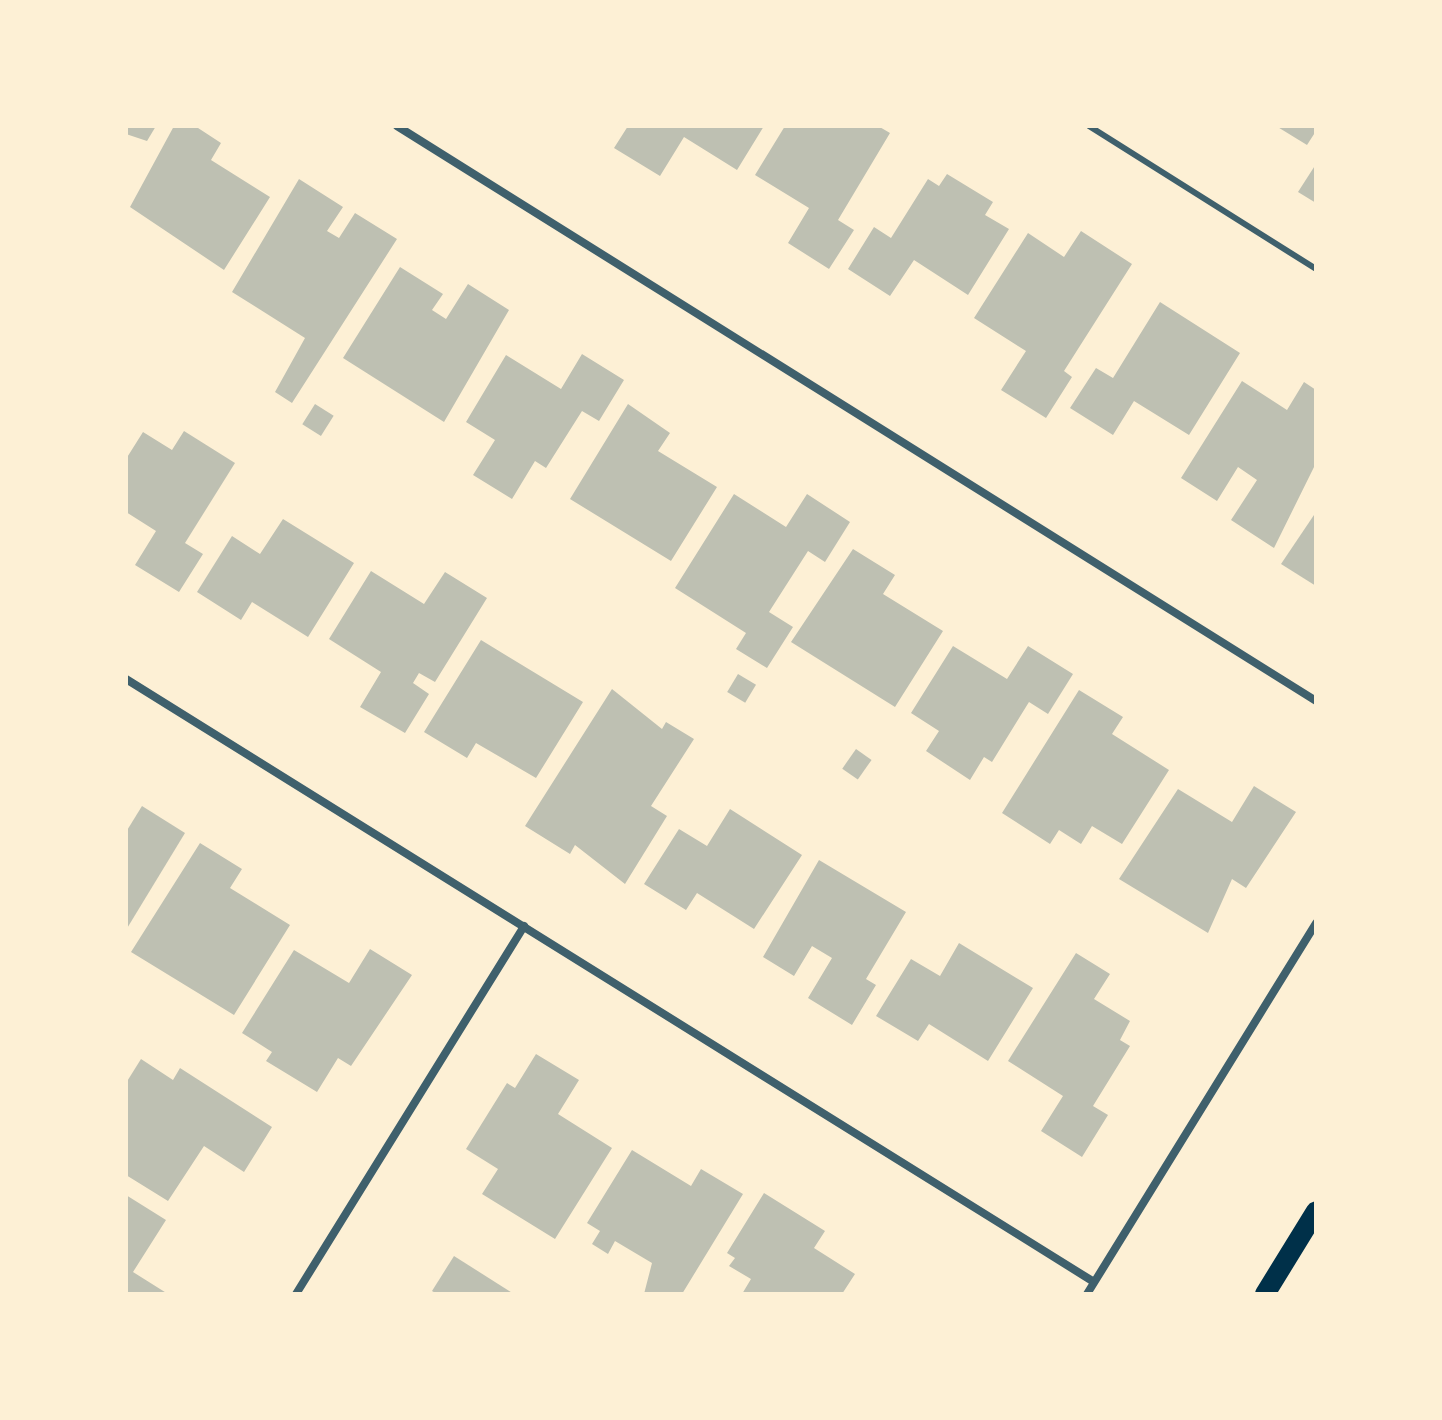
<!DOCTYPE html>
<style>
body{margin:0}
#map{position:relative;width:1442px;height:1420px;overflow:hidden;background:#fdf0d5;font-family:"Times New Roman",serif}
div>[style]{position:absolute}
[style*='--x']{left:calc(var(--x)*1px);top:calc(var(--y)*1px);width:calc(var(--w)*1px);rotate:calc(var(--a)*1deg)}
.building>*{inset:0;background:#bec0b2;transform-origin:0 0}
.service>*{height:6px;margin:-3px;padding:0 3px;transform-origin:3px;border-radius:3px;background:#3f606c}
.minor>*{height:8px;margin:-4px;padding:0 4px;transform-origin:4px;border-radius:4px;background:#3f606c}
.primary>*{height:20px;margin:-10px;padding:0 10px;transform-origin:10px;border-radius:10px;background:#003049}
span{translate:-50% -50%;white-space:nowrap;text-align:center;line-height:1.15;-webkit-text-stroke:8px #fdf0d5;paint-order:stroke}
.frame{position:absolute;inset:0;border:128px solid #fdf0d5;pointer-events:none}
</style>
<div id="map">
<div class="building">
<div style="clip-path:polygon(126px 126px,156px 126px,147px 141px,126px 134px)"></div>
<div style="clip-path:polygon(174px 126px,195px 126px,221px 143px,211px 160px,270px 197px,224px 270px,130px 207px)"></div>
<div style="clip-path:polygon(628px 126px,764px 126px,737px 170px,684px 137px,660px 176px,614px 148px)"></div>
<div style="clip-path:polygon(785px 126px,878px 126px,890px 133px,838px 220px,854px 230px,829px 269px,788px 243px,809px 208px,755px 175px)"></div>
<div style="clip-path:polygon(1276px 126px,1316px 126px,1316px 131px,1307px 145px)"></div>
<div style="clip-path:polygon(1316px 164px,1316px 203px,1298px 192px)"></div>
<div style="clip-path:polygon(947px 174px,993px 202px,985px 215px,1009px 229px,968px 295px,914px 260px,890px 296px,848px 269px,874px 227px,891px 238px,928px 179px,939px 186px)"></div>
<div style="clip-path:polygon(299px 179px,343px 207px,327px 231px,339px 238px,355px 213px,397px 239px,292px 403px,275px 392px,305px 338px,232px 292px)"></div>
<div style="clip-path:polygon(1081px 231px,1132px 264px,1064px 371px,1072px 377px,1046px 418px,1001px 390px,1026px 351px,974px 318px,1028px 233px,1064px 257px)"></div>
<div style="clip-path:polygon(400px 267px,443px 294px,432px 310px,446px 319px,468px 284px,509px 310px,444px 422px,343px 358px)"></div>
<div style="clip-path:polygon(1160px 302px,1240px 353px,1189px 435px,1134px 401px,1113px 435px,1070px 408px,1096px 368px,1113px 378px)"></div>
<div style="clip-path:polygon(582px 354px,624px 380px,599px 421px,582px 411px,546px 468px,535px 461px,512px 499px,473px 475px,495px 440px,466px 422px,506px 355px,561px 389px)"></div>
<div style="clip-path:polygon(1242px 381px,1287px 410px,1304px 382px,1316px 390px,1316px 463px,1274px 548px,1231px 520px,1257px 480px,1238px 467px,1217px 501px,1181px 478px)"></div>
<div style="left:315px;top:404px;width:22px;height:24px;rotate:32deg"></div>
<div style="clip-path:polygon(628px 404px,670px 433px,658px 451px,717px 487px,671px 561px,570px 499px)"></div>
<div style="clip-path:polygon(184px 431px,235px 463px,185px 543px,203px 554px,179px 592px,135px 565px,156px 531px,126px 512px,126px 459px,143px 432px,172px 450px)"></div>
<div style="clip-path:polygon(734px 494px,786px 527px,807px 494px,850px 522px,825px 562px,808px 551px,769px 612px,793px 627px,767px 668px,736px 649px,746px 633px,675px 588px)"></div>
<div style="clip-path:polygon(1316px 512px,1316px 586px,1281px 564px)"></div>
<div style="clip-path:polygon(283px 519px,354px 563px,308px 637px,252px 602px,241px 620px,197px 592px,232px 536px,260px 554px)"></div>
<div style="clip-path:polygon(853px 549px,895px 575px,883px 594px,943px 631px,895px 707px,791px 642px)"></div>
<div style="clip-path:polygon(371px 571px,424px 604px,445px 572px,487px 598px,435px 682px,419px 673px,413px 683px,429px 694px,405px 733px,360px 707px,381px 672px,329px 639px)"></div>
<div style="clip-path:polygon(481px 640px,583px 702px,536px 778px,476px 743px,467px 758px,424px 732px)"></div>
<div style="clip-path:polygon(953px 646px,1007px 679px,1028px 646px,1073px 674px,1048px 714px,1029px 702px,992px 762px,984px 757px,970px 780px,926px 751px,939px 731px,911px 713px)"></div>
<div style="left:738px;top:674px;width:21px;height:21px;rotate:31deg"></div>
<div style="clip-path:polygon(612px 689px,662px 729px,666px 722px,694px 739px,651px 806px,667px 816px,625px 884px,575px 845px,570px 854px,525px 826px)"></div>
<div style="clip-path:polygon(1079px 690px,1123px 717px,1112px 734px,1169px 770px,1122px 844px,1092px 826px,1081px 844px,1059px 830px,1050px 844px,1002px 813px)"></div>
<div style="left:856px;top:749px;width:19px;height:24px;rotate:35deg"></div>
<div style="clip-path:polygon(1254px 786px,1296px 812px,1246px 888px,1232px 879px,1208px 933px,1119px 879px,1178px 789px,1232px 822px)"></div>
<div style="clip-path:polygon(142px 806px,185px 833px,126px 930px,126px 832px)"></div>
<div style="clip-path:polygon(730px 809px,802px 855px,754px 929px,697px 893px,686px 910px,644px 884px,679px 829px,707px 846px)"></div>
<div style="clip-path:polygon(200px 843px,242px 869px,230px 888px,290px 925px,234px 1015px,131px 952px)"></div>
<div style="clip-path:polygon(819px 860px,906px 912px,866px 979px,876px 985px,852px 1025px,808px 998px,832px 958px,812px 946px,794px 976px,763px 957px)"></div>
<div style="clip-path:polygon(959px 943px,1033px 988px,988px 1061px,929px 1024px,918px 1041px,876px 1016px,911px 959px,940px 976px)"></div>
<div style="clip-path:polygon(370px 949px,412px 975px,351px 1066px,338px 1058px,317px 1092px,266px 1061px,272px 1052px,242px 1033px,294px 950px,349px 983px)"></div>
<div style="clip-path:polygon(1076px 953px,1110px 974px,1094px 999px,1130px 1021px,1120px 1040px,1130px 1046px,1093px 1106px,1108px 1115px,1082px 1157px,1041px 1131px,1063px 1096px,1008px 1061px)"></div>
<div style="clip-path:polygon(536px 1054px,579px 1080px,558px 1114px,612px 1148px,555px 1239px,482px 1194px,498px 1169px,466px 1149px,507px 1083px,515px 1088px)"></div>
<div style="clip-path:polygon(141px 1059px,173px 1080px,180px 1068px,272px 1127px,244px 1172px,204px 1146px,168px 1201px,126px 1175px,126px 1083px)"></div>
<div style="clip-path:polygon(632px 1150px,691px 1186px,701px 1169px,743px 1194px,682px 1294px,644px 1294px,652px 1263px,615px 1241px,608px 1254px,592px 1244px,600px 1231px,587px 1223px)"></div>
<div style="clip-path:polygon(764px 1193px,825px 1231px,814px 1248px,855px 1274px,842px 1294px,742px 1294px,751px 1279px,729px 1266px,735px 1258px,727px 1253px)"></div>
<div style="clip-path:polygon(126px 1195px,166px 1220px,133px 1272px,168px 1294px,126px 1294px)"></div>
<div style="clip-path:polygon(454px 1256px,514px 1294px,437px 1294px,432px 1291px)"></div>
</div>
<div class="service">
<div style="--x:1089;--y:126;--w:268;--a:32.2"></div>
</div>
<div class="minor">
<div style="--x:397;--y:126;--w:1084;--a:32.03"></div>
<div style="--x:126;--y:679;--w:1140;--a:31.92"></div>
<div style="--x:296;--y:1294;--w:433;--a:-58.2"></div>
<div style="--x:1087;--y:1294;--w:436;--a:-58.3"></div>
</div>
<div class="primary">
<div style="--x:1265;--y:1294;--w:97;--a:-58.4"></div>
</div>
<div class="frame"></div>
</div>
